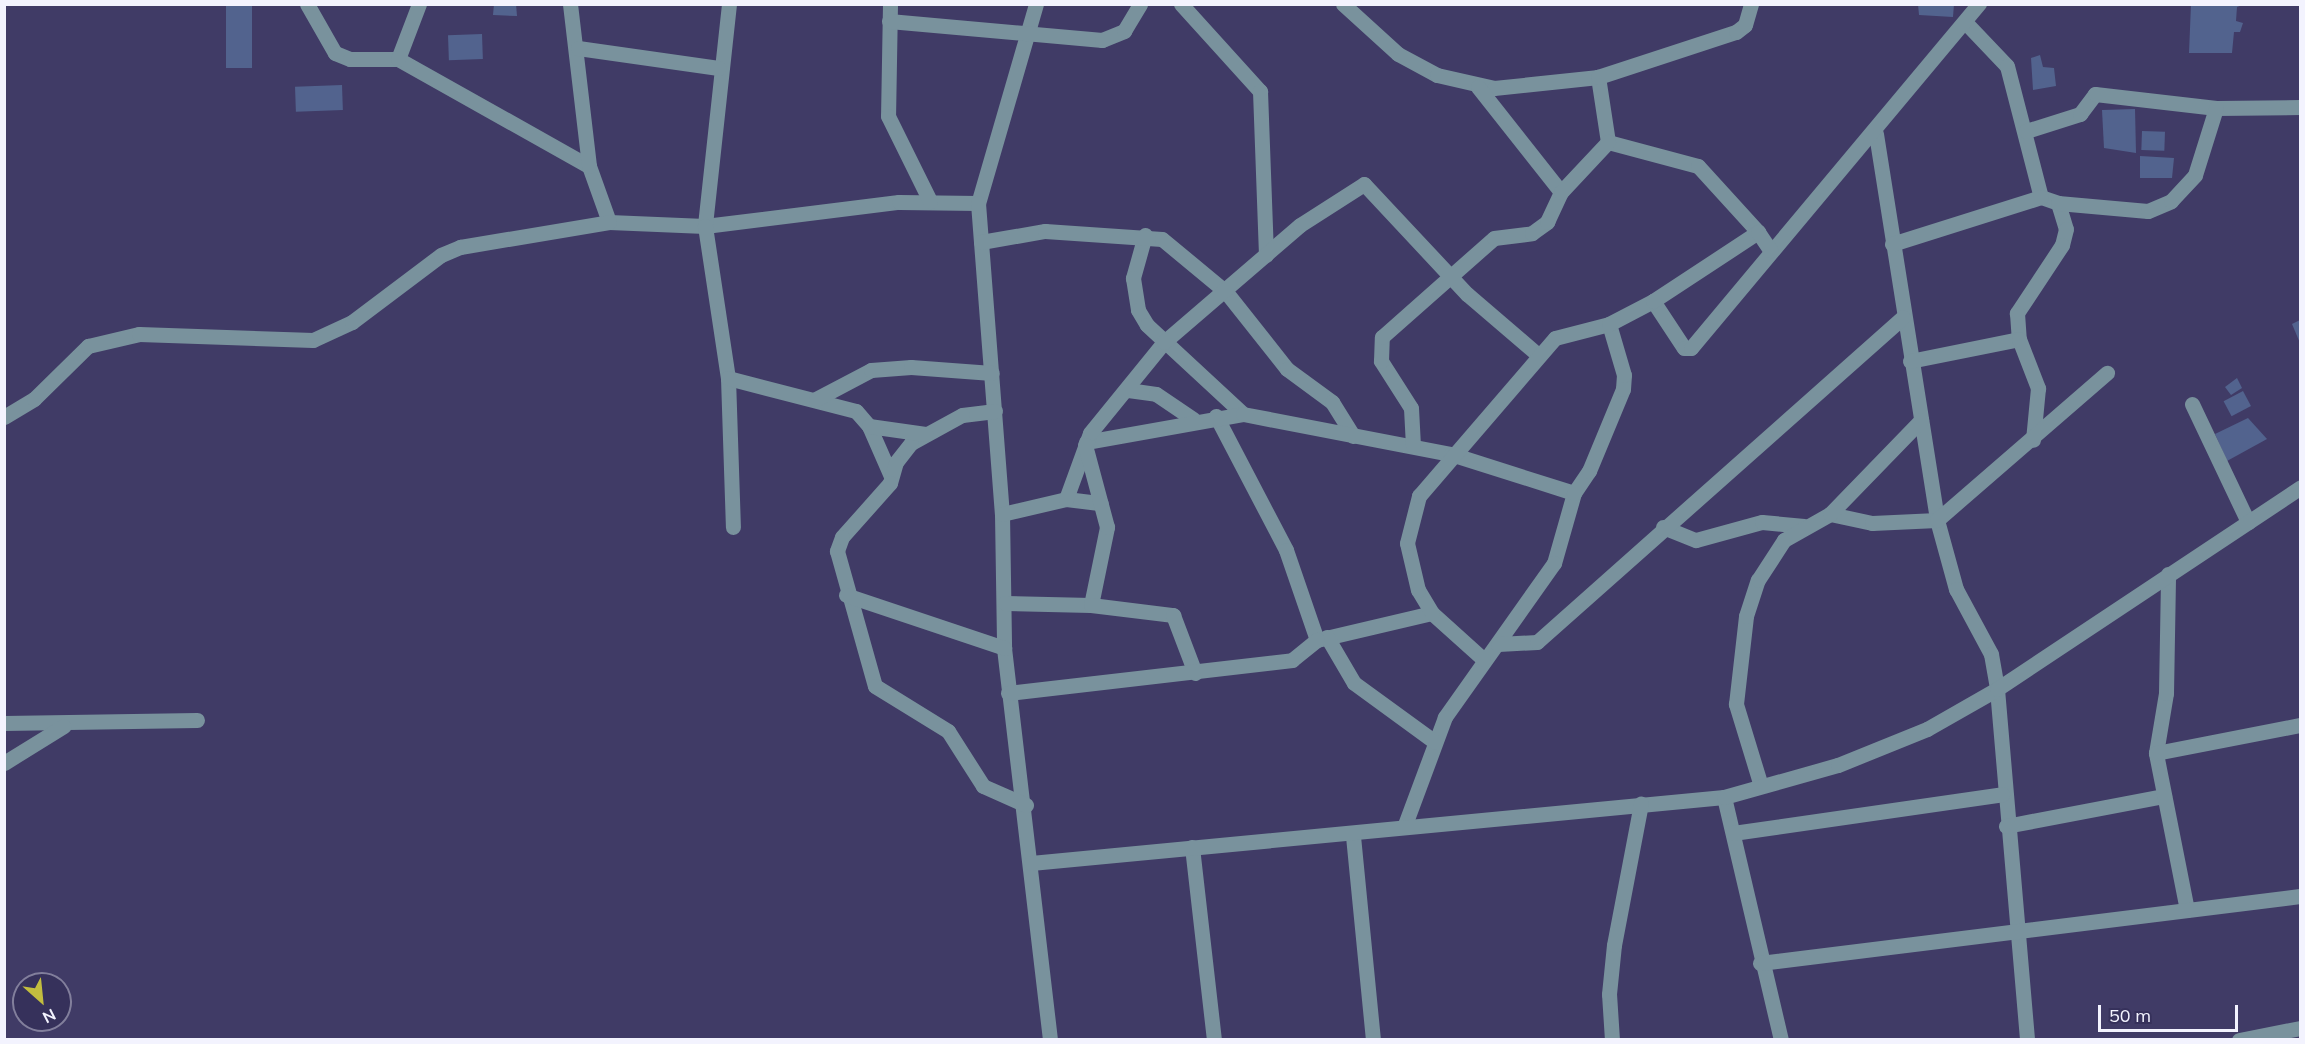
<!DOCTYPE html>
<style>
body{margin:0}
#map{position:relative;width:2305px;height:1044px;overflow:hidden;background:#403b66;font-family:Mulish,sans-serif}
div>[style]{position:absolute}
[style*='--x']{left:calc(var(--x)*1px);top:calc(var(--y)*1px);width:calc(var(--w)*1px);rotate:calc(var(--a)*1deg)}
.building>*{inset:0;background:#52638e;transform-origin:0 0}
.minor>*{height:15px;margin:-7.5px;padding:0 7.5px;transform-origin:7.5px;border-radius:7.5px;background:#79929d}
span{translate:-50% -50%;white-space:nowrap;text-align:center;line-height:1.15;-webkit-text-stroke:4.5px #36315b;paint-order:stroke}
.frame{position:absolute;inset:0;border:6px solid #f3f3fe;pointer-events:none}
.north{position:absolute;left:12px;top:972px;width:60px;height:60px;box-sizing:border-box;background:#36315b;border:2px solid #827f9c;border-radius:50%;rotate:153deg;font-size:16px;font-weight:700;line-height:24px;text-align:center;color:#f3f3fe}
.north::after{content:'';display:block;margin:auto;width:21px;height:27px;background:#c2bd3f;clip-path:polygon(50% 0,100% 100%,50% 72%,0 100%)}
.scale{position:absolute;left:2098px;top:1005px;width:140px;height:27px;box-sizing:border-box;border:3px solid #f3f3fe;border-top:0;padding-left:8px;font-size:18px;line-height:21px;white-space:nowrap;color:#f3f3fe;-webkit-text-stroke:4px #36315b;paint-order:stroke}
</style>
<div id="map">
<div class="building">
<div style="clip-path:polygon(494px 4px,516px 4px,517px 16px,493px 15px)"></div>
<div style="clip-path:polygon(1918px 4px,1954px 4px,1953px 17px,1919px 15px)"></div>
<div style="clip-path:polygon(2191px 4px,2245px 4px,2237px 7px,2236px 21px,2243px 23px,2240px 32px,2234px 32px,2232px 53px,2189px 53px)"></div>
<div style="left:226px;top:5px;width:26px;height:63px"></div>
<div style="left:482px;top:34px;width:25px;height:34px;rotate:88deg"></div>
<div style="clip-path:polygon(2040px 55px,2043px 67px,2054px 68px,2056px 86px,2033px 90px,2031px 58px)"></div>
<div style="left:342px;top:85px;width:25px;height:47px;rotate:88deg"></div>
<div style="clip-path:polygon(2135px 109px,2136px 153px,2104px 148px,2102px 110px)"></div>
<div style="left:2142px;top:131px;width:23px;height:19px;rotate:2deg"></div>
<div style="clip-path:polygon(2140px 156px,2174px 158px,2172px 178px,2140px 178px)"></div>
<div style="clip-path:polygon(2300px 320px,2300px 343px,2292px 324px)"></div>
<div style="clip-path:polygon(2237px 378px,2242px 388px,2231px 395px,2225px 387px)"></div>
<div style="left:2243px;top:391px;width:17px;height:22px;rotate:62deg"></div>
<div style="clip-path:polygon(2248px 418px,2267px 439px,2227px 461px,2215px 434px)"></div>
</div>
<div class="minor">
<div style="--x:307;--y:4;--w:56;--a:60.3"></div>
<div style="--x:335;--y:53;--w:16;--a:22"></div>
<div style="--x:350;--y:59;--w:48;--a:0"></div>
<div style="--x:398;--y:59;--w:219;--a:29.3"></div>
<div style="--x:589;--y:166;--w:59;--a:70.3"></div>
<div style="--x:609;--y:222;--w:96;--a:2.4"></div>
<div style="--x:705;--y:226;--w:195;--a:-7.1"></div>
<div style="--x:899;--y:202;--w:79;--a:0.7"></div>
<div style="--x:570;--y:4;--w:163;--a:83.3"></div>
<div style="--x:729;--y:4;--w:223;--a:96.2"></div>
<div style="--x:705;--y:226;--w:154;--a:81.4"></div>
<div style="--x:728;--y:378;--w:149;--a:88.1"></div>
<div style="--x:890;--y:4;--w:112;--a:91"></div>
<div style="--x:888;--y:116;--w:95;--a:63.7"></div>
<div style="--x:1036;--y:4;--w:207;--a:106.2"></div>
<div style="--x:978;--y:203;--w:312;--a:85.6"></div>
<div style="--x:1002;--y:514;--w:134;--a:89.1"></div>
<div style="--x:1004;--y:648;--w:395;--a:83.3"></div>
<div style="--x:1181;--y:4;--w:118;--a:47.8"></div>
<div style="--x:1260;--y:91;--w:164;--a:87.9"></div>
<div style="--x:1343;--y:4;--w:74;--a:42.3"></div>
<div style="--x:1398;--y:54;--w:44;--a:28.3"></div>
<div style="--x:1437;--y:75;--w:58;--a:12.8"></div>
<div style="--x:1494;--y:88;--w:105;--a:-6"></div>
<div style="--x:889;--y:21;--w:214;--a:5.1"></div>
<div style="--x:1102;--y:40;--w:24;--a:-22"></div>
<div style="--x:1124;--y:31;--w:31;--a:-59"></div>
<div style="--x:1966;--y:23;--w:59;--a:46.4"></div>
<div style="--x:2007;--y:66;--w:135;--a:75.5"></div>
<div style="--x:2041;--y:197;--w:18;--a:19"></div>
<div style="--x:2058;--y:203;--w:27;--a:73"></div>
<div style="--x:2066;--y:229;--w:16;--a:104"></div>
<div style="--x:2062;--y:245;--w:82;--a:123.5"></div>
<div style="--x:2017;--y:313;--w:26;--a:86"></div>
<div style="--x:578;--y:48;--w:142;--a:8.1"></div>
<div style="--x:398;--y:59;--w:59;--a:-69.1"></div>
<div style="--x:1478;--y:87;--w:134;--a:51.7"></div>
<div style="--x:2026;--y:131;--w:57;--a:-17.5"></div>
<div style="--x:2080;--y:114;--w:25;--a:-53"></div>
<div style="--x:2095;--y:94;--w:122;--a:6.6"></div>
<div style="--x:2216;--y:108;--w:84;--a:-0.7"></div>
<div style="--x:1876;--y:134;--w:391;--a:81"></div>
<div style="--x:1937;--y:520;--w:72;--a:74.6"></div>
<div style="--x:1956;--y:589;--w:74;--a:61.7"></div>
<div style="--x:1991;--y:654;--w:36;--a:80"></div>
<div style="--x:1997;--y:689;--w:352;--a:85.1"></div>
<div style="--x:1608;--y:142;--w:66;--a:-98.7"></div>
<div style="--x:1598;--y:77;--w:145;--a:-18.1"></div>
<div style="--x:1736;--y:32;--w:11;--a:-38"></div>
<div style="--x:1745;--y:25;--w:22;--a:-74"></div>
<div style="--x:1608;--y:142;--w:93;--a:14.9"></div>
<div style="--x:1698;--y:166;--w:89;--a:47.7"></div>
<div style="--x:2058;--y:203;--w:90;--a:5.1"></div>
<div style="--x:2148;--y:211;--w:25;--a:-23"></div>
<div style="--x:2171;--y:201;--w:35;--a:-47"></div>
<div style="--x:2195;--y:175;--w:70;--a:-72.6"></div>
<div style="--x:1145;--y:235;--w:45;--a:105.6"></div>
<div style="--x:1133;--y:278;--w:32;--a:81"></div>
<div style="--x:1138;--y:310;--w:17;--a:59"></div>
<div style="--x:1147;--y:325;--w:131;--a:42.8"></div>
<div style="--x:981;--y:242;--w:65;--a:-9.8"></div>
<div style="--x:1045;--y:231;--w:117;--a:3.9"></div>
<div style="--x:1162;--y:239;--w:83;--a:39.6"></div>
<div style="--x:1226;--y:292;--w:98;--a:51.6"></div>
<div style="--x:1287;--y:369;--w:56;--a:36.3"></div>
<div style="--x:1332;--y:402;--w:40;--a:58"></div>
<div style="--x:1892;--y:244;--w:156;--a:-17.5"></div>
<div style="--x:1653;--y:301;--w:56;--a:56.6"></div>
<div style="--x:1684;--y:348;--w:7;--a:0"></div>
<div style="--x:1691;--y:348;--w:449;--a:-50.1"></div>
<div style="--x:1910;--y:361;--w:111;--a:-11.4"></div>
<div style="--x:2019;--y:339;--w:53;--a:68.8"></div>
<div style="--x:2038;--y:388;--w:52;--a:95.5"></div>
<div style="--x:728;--y:378;--w:132;--a:14.5"></div>
<div style="--x:856;--y:411;--w:20;--a:49"></div>
<div style="--x:869;--y:426;--w:55;--a:66.3"></div>
<div style="--x:1128;--y:390;--w:28;--a:8"></div>
<div style="--x:1156;--y:394;--w:45;--a:34"></div>
<div style="--x:816;--y:399;--w:62;--a:-27.8"></div>
<div style="--x:871;--y:370;--w:40;--a:-4.3"></div>
<div style="--x:911;--y:367;--w:81;--a:4.2"></div>
<div style="--x:2192;--y:404;--w:131;--a:64.6"></div>
<div style="--x:995;--y:411;--w:33;--a:173"></div>
<div style="--x:962;--y:415;--w:58;--a:151.2"></div>
<div style="--x:911;--y:443;--w:24;--a:128"></div>
<div style="--x:896;--y:462;--w:22;--a:106"></div>
<div style="--x:890;--y:483;--w:72;--a:131.6"></div>
<div style="--x:842;--y:537;--w:15;--a:110"></div>
<div style="--x:837;--y:551;--w:140;--a:74.3"></div>
<div style="--x:875;--y:686;--w:86;--a:31.7"></div>
<div style="--x:948;--y:731;--w:65;--a:57.5"></div>
<div style="--x:983;--y:786;--w:47;--a:23.8"></div>
<div style="--x:1216;--y:416;--w:151;--a:62.4"></div>
<div style="--x:1286;--y:550;--w:95;--a:71"></div>
<div style="--x:1317;--y:640;--w:118;--a:-13.2"></div>
<div style="--x:4;--y:417;--w:35;--a:-31"></div>
<div style="--x:34;--y:399;--w:76;--a:-44.5"></div>
<div style="--x:88;--y:346;--w:52;--a:-13.2"></div>
<div style="--x:139;--y:334;--w:174;--a:2"></div>
<div style="--x:313;--y:340;--w:43;--a:-24.8"></div>
<div style="--x:352;--y:322;--w:111;--a:-37"></div>
<div style="--x:441;--y:255;--w:21;--a:-23"></div>
<div style="--x:460;--y:247;--w:151;--a:-9.5"></div>
<div style="--x:869;--y:426;--w:57;--a:8.1"></div>
<div style="--x:1086;--y:442;--w:159;--a:-10.1"></div>
<div style="--x:1243;--y:414;--w:212;--a:10.9"></div>
<div style="--x:1451;--y:454;--w:129;--a:17.6"></div>
<div style="--x:1574;--y:493;--w:73;--a:105.9"></div>
<div style="--x:1554;--y:563;--w:189;--a:125.3"></div>
<div style="--x:1445;--y:717;--w:117;--a:110.4"></div>
<div style="--x:1413;--y:446;--w:38;--a:-93"></div>
<div style="--x:1411;--y:408;--w:56;--a:-122.6"></div>
<div style="--x:1381;--y:361;--w:24;--a:-88"></div>
<div style="--x:1382;--y:337;--w:149;--a:-41.5"></div>
<div style="--x:1494;--y:238;--w:38;--a:-7"></div>
<div style="--x:1532;--y:233;--w:19;--a:-36"></div>
<div style="--x:1547;--y:222;--w:33;--a:-65"></div>
<div style="--x:1561;--y:192;--w:69;--a:-46.8"></div>
<div style="--x:1574;--y:493;--w:27;--a:-56"></div>
<div style="--x:1589;--y:471;--w:89;--a:-67.5"></div>
<div style="--x:1623;--y:389;--w:14;--a:-86"></div>
<div style="--x:1624;--y:375;--w:53;--a:-106.4"></div>
<div style="--x:1066;--y:499;--w:35;--a:7"></div>
<div style="--x:1002;--y:514;--w:66;--a:-13.2"></div>
<div style="--x:1066;--y:499;--w:70;--a:-70"></div>
<div style="--x:1090;--y:433;--w:117;--a:-50.9"></div>
<div style="--x:1164;--y:342;--w:179;--a:-40.7"></div>
<div style="--x:1300;--y:225;--w:76;--a:-32.6"></div>
<div style="--x:1364;--y:184;--w:151;--a:46.9"></div>
<div style="--x:1467;--y:294;--w:92;--a:40.6"></div>
<div style="--x:1830;--y:514;--w:43;--a:12.1"></div>
<div style="--x:1872;--y:523;--w:65;--a:-2.6"></div>
<div style="--x:1937;--y:520;--w:225;--a:-40.9"></div>
<div style="--x:1663;--y:527;--w:35;--a:22"></div>
<div style="--x:1696;--y:540;--w:68;--a:-15.3"></div>
<div style="--x:1762;--y:522;--w:42;--a:5.4"></div>
<div style="--x:846;--y:595;--w:167;--a:18.5"></div>
<div style="--x:1005;--y:603;--w:86;--a:1.3"></div>
<div style="--x:1091;--y:605;--w:80;--a:-78.4"></div>
<div style="--x:1107;--y:527;--w:85;--a:-105"></div>
<div style="--x:1091;--y:605;--w:83;--a:7"></div>
<div style="--x:1173;--y:615;--w:62;--a:69.2"></div>
<div style="--x:1327;--y:637;--w:53;--a:59.6"></div>
<div style="--x:1354;--y:683;--w:100;--a:36.1"></div>
<div style="--x:1498;--y:644;--w:39;--a:-3"></div>
<div style="--x:1537;--y:642;--w:489;--a:-41.6"></div>
<div style="--x:1483;--y:659;--w:69;--a:-138"></div>
<div style="--x:1432;--y:613;--w:27;--a:-121"></div>
<div style="--x:1418;--y:590;--w:48;--a:-103.2"></div>
<div style="--x:1407;--y:543;--w:49;--a:-75.7"></div>
<div style="--x:1419;--y:496;--w:208;--a:-49.3"></div>
<div style="--x:1555;--y:338;--w:56;--a:-14.5"></div>
<div style="--x:1609;--y:324;--w:50;--a:-27.6"></div>
<div style="--x:1653;--y:301;--w:126;--a:-33.3"></div>
<div style="--x:1758;--y:232;--w:22;--a:56"></div>
<div style="--x:1008;--y:693;--w:286;--a:-6.6"></div>
<div style="--x:1292;--y:660;--w:32;--a:-39"></div>
<div style="--x:4;--y:723;--w:193;--a:-0.9"></div>
<div style="--x:2156;--y:753;--w:61;--a:-80.5"></div>
<div style="--x:2166;--y:693;--w:119;--a:-89"></div>
<div style="--x:4;--y:763;--w:70;--a:-31.7"></div>
<div style="--x:1761;--y:786;--w:86;--a:-107"></div>
<div style="--x:1736;--y:704;--w:89;--a:-83.5"></div>
<div style="--x:1746;--y:616;--w:38;--a:-72"></div>
<div style="--x:1758;--y:580;--w:48;--a:-57"></div>
<div style="--x:1784;--y:540;--w:53;--a:-29.5"></div>
<div style="--x:1830;--y:514;--w:131;--a:-45.9"></div>
<div style="--x:1724;--y:797;--w:250;--a:76.8"></div>
<div style="--x:2006;--y:826;--w:161;--a:-10.8"></div>
<div style="--x:1733;--y:833;--w:272;--a:-8.2"></div>
<div style="--x:1353;--y:836;--w:205;--a:84.4"></div>
<div style="--x:1192;--y:847;--w:194;--a:83.5"></div>
<div style="--x:1031;--y:863;--w:696;--a:-5.44"></div>
<div style="--x:1724;--y:797;--w:118;--a:-15.7"></div>
<div style="--x:1838;--y:765;--w:96;--a:-22"></div>
<div style="--x:1927;--y:729;--w:81;--a:-29.7"></div>
<div style="--x:1997;--y:689;--w:364;--a:-33.6"></div>
<div style="--x:2187;--y:910;--w:160;--a:-101.2"></div>
<div style="--x:2156;--y:753;--w:147;--a:-11"></div>
<div style="--x:1760;--y:963;--w:544;--a:-7.07"></div>
<div style="--x:1612;--y:1040;--w:46;--a:-93.7"></div>
<div style="--x:1609;--y:994;--w:49;--a:-84.2"></div>
<div style="--x:1614;--y:945;--w:144;--a:-79.2"></div>
<div style="--x:2239;--y:1040;--w:62;--a:-11.1"></div>
</div>
<div class="frame"></div>
<div class="north">N</div>
<div class="scale">50 m</div>
</div>
